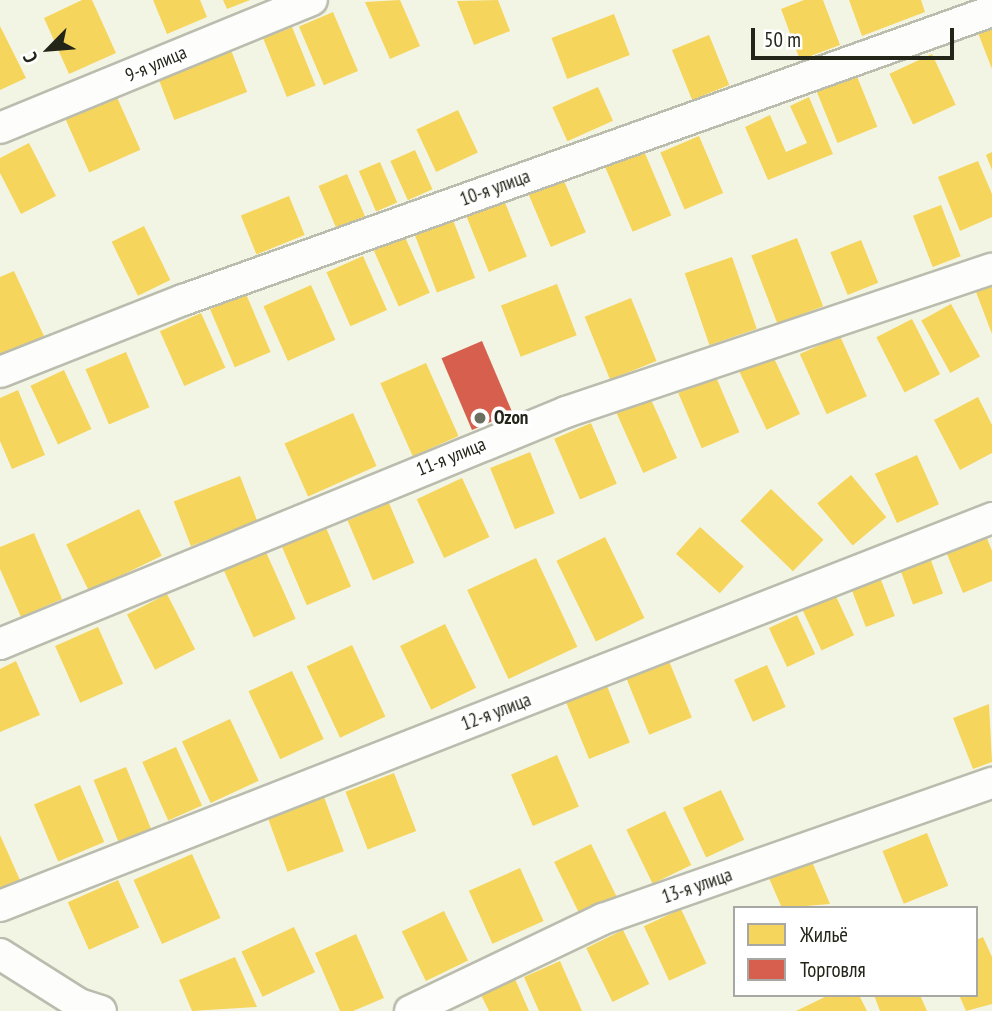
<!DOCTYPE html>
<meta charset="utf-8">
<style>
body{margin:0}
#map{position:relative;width:992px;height:1011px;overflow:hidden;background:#f3f5e4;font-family:"PT Sans Narrow",sans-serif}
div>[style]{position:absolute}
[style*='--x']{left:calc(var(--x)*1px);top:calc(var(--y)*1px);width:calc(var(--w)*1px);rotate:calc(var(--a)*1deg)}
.homes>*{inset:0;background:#f6d55c;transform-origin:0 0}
.shops>*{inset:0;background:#d6604d;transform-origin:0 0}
.roads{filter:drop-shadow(2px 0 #babcae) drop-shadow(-2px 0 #babcae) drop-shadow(0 2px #babcae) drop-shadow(0 -2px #babcae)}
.minor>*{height:30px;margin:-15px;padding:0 15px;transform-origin:15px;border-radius:15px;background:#fdfefb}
.dots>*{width:19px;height:19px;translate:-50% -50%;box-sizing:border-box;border:4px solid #fff;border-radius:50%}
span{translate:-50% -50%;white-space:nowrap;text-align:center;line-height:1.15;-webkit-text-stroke:7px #fff;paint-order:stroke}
.street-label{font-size:19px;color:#232519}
.poi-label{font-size:19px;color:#232519;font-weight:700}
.left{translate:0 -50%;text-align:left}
.legend{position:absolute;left:733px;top:906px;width:245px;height:91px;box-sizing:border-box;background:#fff;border:2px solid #a7a8a3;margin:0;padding:9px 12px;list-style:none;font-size:21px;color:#232519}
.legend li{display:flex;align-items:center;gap:14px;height:35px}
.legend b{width:35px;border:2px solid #a7a8a3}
.north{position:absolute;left:14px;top:14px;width:70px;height:70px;-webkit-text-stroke:5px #fff;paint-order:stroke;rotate:245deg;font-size:19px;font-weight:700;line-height:28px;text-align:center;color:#232519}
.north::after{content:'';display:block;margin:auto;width:24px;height:32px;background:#232519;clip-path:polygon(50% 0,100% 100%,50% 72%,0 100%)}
.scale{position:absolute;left:751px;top:28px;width:203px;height:32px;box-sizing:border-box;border:4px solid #232519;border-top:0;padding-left:9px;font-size:21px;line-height:24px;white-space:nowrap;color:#232519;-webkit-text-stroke:5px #fff;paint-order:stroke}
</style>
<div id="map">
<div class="homes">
<div style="clip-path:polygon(82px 0,92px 0,116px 53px,69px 74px,44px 18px)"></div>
<div style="clip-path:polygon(153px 0,200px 0,207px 17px,167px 34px)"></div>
<div style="clip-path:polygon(223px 0,250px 0,227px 9px)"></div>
<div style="clip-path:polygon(400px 0,420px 46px,390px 59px,365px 2px)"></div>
<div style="clip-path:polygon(498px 0,510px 31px,474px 45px,457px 1px)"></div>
<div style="clip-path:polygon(804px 0,823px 0,840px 45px,800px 60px,781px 9px)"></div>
<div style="clip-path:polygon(849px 0,921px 0,925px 12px,862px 36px)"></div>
<div style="left:333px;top:12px;width:64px;height:37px;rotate:67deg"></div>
<div style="left:614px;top:14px;width:44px;height:67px;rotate:69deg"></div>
<div style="clip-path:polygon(0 26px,26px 78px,0 90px)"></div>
<div style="left:292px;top:27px;width:63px;height:31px;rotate:68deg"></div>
<div style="clip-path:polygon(992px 27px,992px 69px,978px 33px)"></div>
<div style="left:709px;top:35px;width:54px;height:40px;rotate:68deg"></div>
<div style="left:231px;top:50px;width:45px;height:78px;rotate:69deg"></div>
<div style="left:932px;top:54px;width:56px;height:47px;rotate:65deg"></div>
<div style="left:856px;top:74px;width:57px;height:43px;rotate:68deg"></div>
<div style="left:598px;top:87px;width:37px;height:50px;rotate:66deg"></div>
<div style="left:116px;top:95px;width:60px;height:56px;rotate:66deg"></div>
<div style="clip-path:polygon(809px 97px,833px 154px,768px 180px,745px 127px,770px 115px,786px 152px,807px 143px,790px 106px)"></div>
<div style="left:458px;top:110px;width:47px;height:46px;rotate:65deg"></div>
<div style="left:699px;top:136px;width:62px;height:42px;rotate:67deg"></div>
<div style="clip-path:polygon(29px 143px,56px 196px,21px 214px,0 173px,0 158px)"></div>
<div style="left:415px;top:150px;width:43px;height:27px;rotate:66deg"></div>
<div style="left:644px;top:151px;width:70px;height:42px;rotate:67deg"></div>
<div style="clip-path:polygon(992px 152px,992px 170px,986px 155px)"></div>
<div style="clip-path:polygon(978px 161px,992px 194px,992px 217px,960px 231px,938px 177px)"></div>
<div style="left:380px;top:162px;width:44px;height:23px;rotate:67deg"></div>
<div style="left:347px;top:174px;width:46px;height:31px;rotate:67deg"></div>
<div style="left:562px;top:176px;width:61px;height:38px;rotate:67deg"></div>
<div style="left:289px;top:196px;width:42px;height:52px;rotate:68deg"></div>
<div style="left:504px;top:200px;width:61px;height:41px;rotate:68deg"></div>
<div style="left:941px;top:205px;width:55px;height:30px;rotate:69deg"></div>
<div style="left:453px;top:220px;width:62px;height:41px;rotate:69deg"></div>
<div style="left:144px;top:226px;width:60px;height:36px;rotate:64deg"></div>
<div style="left:405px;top:237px;width:61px;height:34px;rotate:66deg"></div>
<div style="left:797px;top:238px;width:73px;height:49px;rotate:69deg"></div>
<div style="left:861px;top:240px;width:46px;height:33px;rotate:68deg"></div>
<div style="left:363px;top:256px;width:59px;height:40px;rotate:66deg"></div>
<div style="left:732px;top:257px;width:76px;height:50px;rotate:71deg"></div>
<div style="clip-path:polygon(14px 271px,44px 336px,0 356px,0 277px)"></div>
<div style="left:557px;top:284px;width:55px;height:60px;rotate:69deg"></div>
<div style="left:311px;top:285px;width:60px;height:52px;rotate:66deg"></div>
<div style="clip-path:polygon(992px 286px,992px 334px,976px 292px)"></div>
<div style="left:246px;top:294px;width:63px;height:39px;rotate:67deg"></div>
<div style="left:631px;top:298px;width:68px;height:50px;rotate:68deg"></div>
<div style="left:951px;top:304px;width:60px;height:34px;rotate:61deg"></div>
<div style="left:201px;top:313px;width:60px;height:45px;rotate:66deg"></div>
<div style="left:912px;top:319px;width:62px;height:40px;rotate:63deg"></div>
<div style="left:840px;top:336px;width:66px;height:44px;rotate:66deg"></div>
<div style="left:126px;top:352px;width:60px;height:44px;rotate:67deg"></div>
<div style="left:773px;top:356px;width:64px;height:37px;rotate:65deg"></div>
<div style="left:426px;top:363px;width:80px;height:50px;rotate:66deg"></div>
<div style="left:64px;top:370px;width:65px;height:37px;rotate:65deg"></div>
<div style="left:716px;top:377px;width:60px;height:41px;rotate:67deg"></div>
<div style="clip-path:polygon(18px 390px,45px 455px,12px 469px,0 441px,0 398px)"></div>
<div style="left:649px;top:395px;width:69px;height:37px;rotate:66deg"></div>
<div style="clip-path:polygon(978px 397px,992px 425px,992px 453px,960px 470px,934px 420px)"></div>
<div style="left:353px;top:413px;width:58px;height:75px;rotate:66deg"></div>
<div style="left:591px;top:423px;width:66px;height:40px;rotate:67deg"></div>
<div style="left:530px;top:452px;width:66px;height:43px;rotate:68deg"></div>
<div style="left:917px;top:455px;width:54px;height:46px;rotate:66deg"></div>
<div style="left:851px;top:475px;width:55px;height:44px;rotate:50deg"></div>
<div style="left:240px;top:476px;width:48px;height:71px;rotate:69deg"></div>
<div style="left:462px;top:478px;width:65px;height:50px;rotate:65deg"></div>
<div style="left:771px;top:489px;width:73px;height:44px;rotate:44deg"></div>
<div style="left:389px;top:503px;width:65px;height:45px;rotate:67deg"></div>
<div style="left:139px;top:509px;width:52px;height:81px;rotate:64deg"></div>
<div style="left:324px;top:523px;width:69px;height:48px;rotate:67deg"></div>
<div style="left:700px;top:527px;width:59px;height:36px;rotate:42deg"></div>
<div style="clip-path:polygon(34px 533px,62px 599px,21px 617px,0 569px,0 547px)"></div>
<div style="clip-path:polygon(985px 533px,992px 551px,992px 581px,963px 593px,945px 549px)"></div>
<div style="left:605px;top:537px;width:90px;height:54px;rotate:64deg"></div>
<div style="left:266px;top:552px;width:73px;height:46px;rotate:66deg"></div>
<div style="left:929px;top:555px;width:41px;height:32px;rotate:70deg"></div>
<div style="left:536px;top:558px;width:98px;height:76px;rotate:65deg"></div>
<div style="left:878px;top:572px;width:47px;height:31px;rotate:69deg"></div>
<div style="left:833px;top:590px;width:50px;height:36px;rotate:65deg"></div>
<div style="left:167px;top:594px;width:62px;height:45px;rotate:63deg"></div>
<div style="left:797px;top:615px;width:43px;height:31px;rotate:65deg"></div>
<div style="left:445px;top:624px;width:71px;height:50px;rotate:64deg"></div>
<div style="left:98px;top:627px;width:62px;height:47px;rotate:66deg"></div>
<div style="left:352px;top:645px;width:79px;height:50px;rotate:65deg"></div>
<div style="clip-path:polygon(16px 661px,40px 715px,0 732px,0 669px)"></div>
<div style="left:669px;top:661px;width:61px;height:46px;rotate:68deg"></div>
<div style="left:767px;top:665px;width:46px;height:36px;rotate:66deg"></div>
<div style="left:292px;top:671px;width:75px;height:48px;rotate:65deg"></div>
<div style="left:607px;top:686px;width:61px;height:44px;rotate:68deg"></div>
<div style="clip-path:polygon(989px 704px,992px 762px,973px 769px,953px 718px)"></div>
<div style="left:230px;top:719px;width:68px;height:53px;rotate:65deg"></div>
<div style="left:176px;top:747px;width:64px;height:37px;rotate:66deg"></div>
<div style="left:557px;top:755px;width:56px;height:50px;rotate:67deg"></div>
<div style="left:126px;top:767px;width:67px;height:35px;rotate:68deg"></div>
<div style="left:394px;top:773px;width:62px;height:52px;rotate:69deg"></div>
<div style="left:80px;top:785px;width:62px;height:50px;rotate:67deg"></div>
<div style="left:721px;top:790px;width:55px;height:42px;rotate:65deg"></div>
<div style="left:323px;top:794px;width:61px;height:60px;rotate:70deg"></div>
<div style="left:665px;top:811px;width:60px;height:43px;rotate:64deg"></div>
<div style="left:927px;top:833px;width:57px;height:48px;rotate:68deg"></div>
<div style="clip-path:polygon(0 835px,20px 880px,0 889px)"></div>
<div style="left:591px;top:844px;width:59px;height:41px;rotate:64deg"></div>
<div style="left:192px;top:854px;width:70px;height:64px;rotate:66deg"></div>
<div style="clip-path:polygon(810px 857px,830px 904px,782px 908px,768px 876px)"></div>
<div style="left:520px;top:868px;width:58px;height:56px;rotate:66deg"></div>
<div style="left:118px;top:880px;width:52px;height:55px;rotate:66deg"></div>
<div style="left:681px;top:909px;width:60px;height:41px;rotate:65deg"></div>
<div style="left:444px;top:911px;width:55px;height:47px;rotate:64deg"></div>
<div style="left:294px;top:927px;width:50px;height:58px;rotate:65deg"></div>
<div style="left:623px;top:930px;width:60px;height:41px;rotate:64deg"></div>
<div style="clip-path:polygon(356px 934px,384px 998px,353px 1011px,340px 1011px,315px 953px)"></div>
<div style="clip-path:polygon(983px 937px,992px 957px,992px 1004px,966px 1011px,959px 995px,976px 995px,976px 940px)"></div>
<div style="clip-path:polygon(235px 957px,257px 1007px,192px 1011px,179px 980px)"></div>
<div style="clip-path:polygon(560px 961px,582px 1011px,539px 1011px,524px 977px)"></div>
<div style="clip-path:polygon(515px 979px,529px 1011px,489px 1011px,481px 995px)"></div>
<div style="clip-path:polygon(829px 995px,859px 995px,867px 1011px,796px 1011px)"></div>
<div style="clip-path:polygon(874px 995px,920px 995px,927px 1011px,880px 1011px)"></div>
</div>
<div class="shops">
<div style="left:482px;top:341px;width:78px;height:44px;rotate:67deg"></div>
</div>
<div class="roads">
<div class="minor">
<div style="--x:0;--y:128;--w:337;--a:-22.3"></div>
<div style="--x:0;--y:372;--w:197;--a:-21.5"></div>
<div style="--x:183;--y:300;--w:859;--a:-19.66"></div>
<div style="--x:0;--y:644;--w:612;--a:-22.29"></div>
<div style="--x:566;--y:412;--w:449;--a:-18.6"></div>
<div style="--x:0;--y:906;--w:1065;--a:-21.36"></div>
<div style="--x:0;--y:954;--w:93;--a:32.3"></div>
<div style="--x:79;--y:1004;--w:23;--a:18"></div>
<div style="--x:410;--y:1011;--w:214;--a:-25.5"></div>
<div style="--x:603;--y:919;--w:412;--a:-19.3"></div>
</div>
</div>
<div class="dots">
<div style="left:480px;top:418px;background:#6c6e60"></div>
</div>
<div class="street-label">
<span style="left:156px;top:64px;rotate:-23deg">9-я улица</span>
<span style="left:495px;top:188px;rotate:-20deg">10-я улица</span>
<span style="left:451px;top:457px;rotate:-22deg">11-я улица</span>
<span style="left:496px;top:712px;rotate:-21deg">12-я улица</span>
<span style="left:697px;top:886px;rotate:-19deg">13-я улица</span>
</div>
<div class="poi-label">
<span class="left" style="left:494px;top:418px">Ozon</span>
</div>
<ul class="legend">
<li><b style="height:19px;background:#f6d55c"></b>Жильё</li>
<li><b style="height:19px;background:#d6604d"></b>Торговля</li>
</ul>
<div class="north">С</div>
<div class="scale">50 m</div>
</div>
